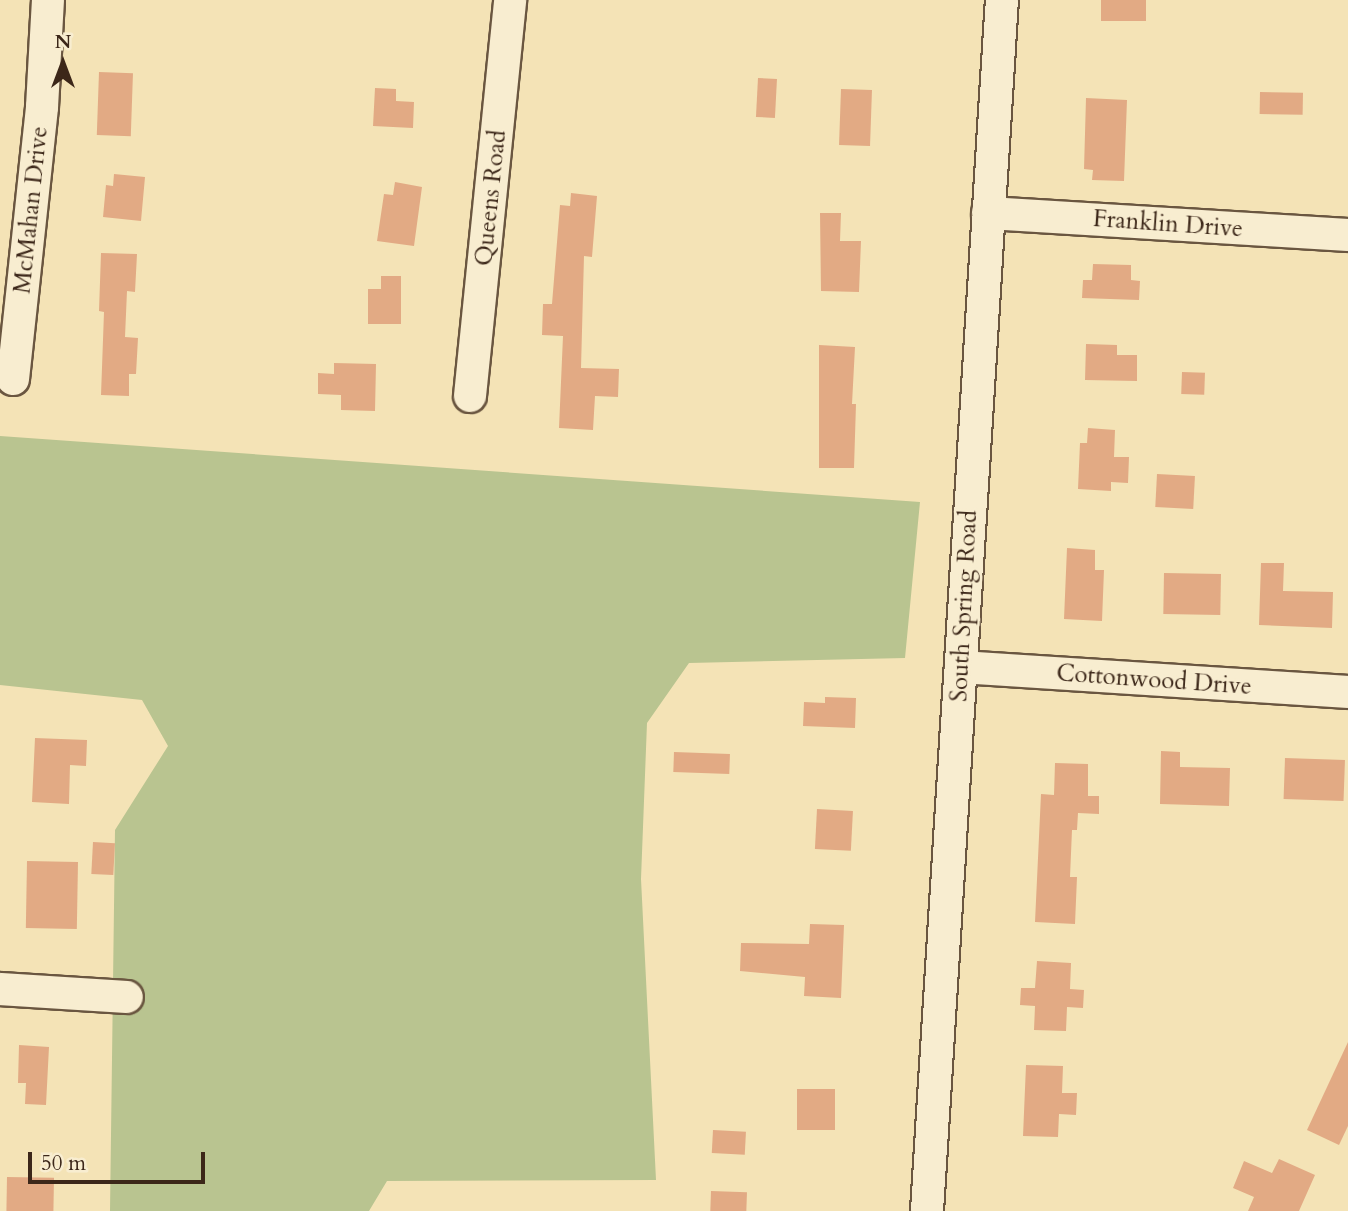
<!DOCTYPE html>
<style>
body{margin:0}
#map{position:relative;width:1348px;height:1211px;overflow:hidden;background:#f4e3b6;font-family:Cardo,serif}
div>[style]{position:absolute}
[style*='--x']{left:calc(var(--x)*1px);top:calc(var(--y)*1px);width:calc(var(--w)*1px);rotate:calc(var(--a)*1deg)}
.green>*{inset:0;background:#b9c490}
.building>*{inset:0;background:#e2aa84;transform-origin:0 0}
.roads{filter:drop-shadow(2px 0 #6a5640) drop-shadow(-2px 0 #6a5640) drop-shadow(0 2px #6a5640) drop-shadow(0 -2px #6a5640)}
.minor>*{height:32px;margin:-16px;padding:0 16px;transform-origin:16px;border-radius:16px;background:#f8edd0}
span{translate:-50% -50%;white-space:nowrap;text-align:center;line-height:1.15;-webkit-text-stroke:5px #f8edd0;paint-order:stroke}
.street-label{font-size:24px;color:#3c2719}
.north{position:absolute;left:28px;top:28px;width:70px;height:70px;-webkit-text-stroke:5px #f8edd0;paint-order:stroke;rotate:0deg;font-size:19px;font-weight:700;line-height:28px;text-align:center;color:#3c2719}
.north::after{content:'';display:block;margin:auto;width:24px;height:32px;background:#3c2719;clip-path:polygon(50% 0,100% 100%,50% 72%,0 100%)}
.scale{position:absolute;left:28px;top:1152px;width:177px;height:32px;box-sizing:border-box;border:4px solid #3c2719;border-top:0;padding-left:9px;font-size:21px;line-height:24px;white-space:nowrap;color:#3c2719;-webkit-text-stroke:5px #f8edd0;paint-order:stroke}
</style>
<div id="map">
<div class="green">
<div style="clip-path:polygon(0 436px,920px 502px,905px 658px,689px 663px,647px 723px,641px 879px,656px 1180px,387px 1181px,369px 1211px,110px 1211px,115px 830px,168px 746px,142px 700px,0 685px)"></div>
</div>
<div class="building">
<div style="left:1101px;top:0;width:45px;height:21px"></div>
<div style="left:99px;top:72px;width:34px;height:63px;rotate:2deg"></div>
<div style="left:758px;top:78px;width:19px;height:39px;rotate:3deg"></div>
<div style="clip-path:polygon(375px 88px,396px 89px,396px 101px,414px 102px,413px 128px,373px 126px)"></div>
<div style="left:841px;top:89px;width:31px;height:56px;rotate:2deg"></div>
<div style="left:1260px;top:92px;width:43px;height:22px;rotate:1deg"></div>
<div style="clip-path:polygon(1086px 98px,1127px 100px,1124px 181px,1092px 180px,1093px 170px,1084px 169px)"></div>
<div style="clip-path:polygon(114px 174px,145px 177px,141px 221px,103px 217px,106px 185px,113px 186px)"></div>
<div style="clip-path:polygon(395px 182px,422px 187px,414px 246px,377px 241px,384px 194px,393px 195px)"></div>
<div style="clip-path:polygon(571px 193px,597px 196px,592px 257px,584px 256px,581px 368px,619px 369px,618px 397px,595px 396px,593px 430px,559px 428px,563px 336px,542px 335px,543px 304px,552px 304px,560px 205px,570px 206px)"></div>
<div style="clip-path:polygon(820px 213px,841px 213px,840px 241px,861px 241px,859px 292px,821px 291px)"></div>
<div style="clip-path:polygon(101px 253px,137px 254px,135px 292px,127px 291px,125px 337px,138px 338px,136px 374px,129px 374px,129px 396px,101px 395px,104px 312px,99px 311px)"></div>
<div style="clip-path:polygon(1093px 264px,1131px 265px,1131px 280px,1140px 281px,1139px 300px,1082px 298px,1083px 280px,1092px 280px)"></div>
<div style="clip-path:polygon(381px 276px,401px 276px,401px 324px,368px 324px,368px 289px,381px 289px)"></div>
<div style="clip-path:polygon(1086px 344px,1117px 345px,1117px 355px,1137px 355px,1137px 381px,1085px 380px)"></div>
<div style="clip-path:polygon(819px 345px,855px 347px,852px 404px,856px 404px,854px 468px,819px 468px)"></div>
<div style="clip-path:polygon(334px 363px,376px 364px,375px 411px,341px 410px,341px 395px,318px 394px,318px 373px,334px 374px)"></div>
<div style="left:1182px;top:372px;width:23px;height:22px;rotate:2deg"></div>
<div style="clip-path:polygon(1088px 428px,1115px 430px,1114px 457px,1129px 457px,1128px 483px,1111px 482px,1111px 491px,1078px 489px,1080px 443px,1087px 443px)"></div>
<div style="left:1157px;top:474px;width:38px;height:33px;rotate:3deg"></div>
<div style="clip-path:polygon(1067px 548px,1095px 550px,1095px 570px,1104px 570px,1102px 621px,1064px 619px)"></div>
<div style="clip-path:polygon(1261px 563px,1284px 563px,1283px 591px,1333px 592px,1332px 628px,1259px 625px)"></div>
<div style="left:1164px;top:573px;width:57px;height:41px;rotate:1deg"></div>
<div style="clip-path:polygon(825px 697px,856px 698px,855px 728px,803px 726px,804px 702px,825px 703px)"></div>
<div style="clip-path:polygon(35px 738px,87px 740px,86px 766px,70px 765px,69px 804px,32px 802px)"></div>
<div style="clip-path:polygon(1161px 751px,1180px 752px,1180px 767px,1230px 768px,1229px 806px,1160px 804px)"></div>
<div style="left:674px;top:752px;width:56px;height:20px;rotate:2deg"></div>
<div style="left:1285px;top:758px;width:60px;height:41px;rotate:2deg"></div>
<div style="clip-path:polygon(1055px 763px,1088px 764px,1088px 796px,1099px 796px,1099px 814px,1078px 813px,1077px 830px,1072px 830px,1070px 877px,1077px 877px,1075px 924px,1035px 922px,1041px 794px,1054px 795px)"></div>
<div style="left:817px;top:809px;width:36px;height:40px;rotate:3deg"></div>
<div style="left:93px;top:842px;width:22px;height:32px;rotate:3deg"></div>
<div style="left:27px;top:861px;width:51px;height:67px;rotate:1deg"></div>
<div style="clip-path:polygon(810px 924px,844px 925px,841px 998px,804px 996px,805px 977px,740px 971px,741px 943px,809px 944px)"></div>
<div style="clip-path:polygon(1037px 961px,1071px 963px,1070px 989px,1084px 990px,1083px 1008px,1067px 1007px,1066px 1031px,1034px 1030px,1035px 1006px,1020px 1005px,1021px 988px,1035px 988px)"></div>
<div style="clip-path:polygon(1348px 1042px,1348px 1126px,1339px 1145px,1307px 1130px)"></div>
<div style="clip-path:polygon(19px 1045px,49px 1047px,46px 1105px,25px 1104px,26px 1083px,18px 1083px)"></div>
<div style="clip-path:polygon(1026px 1065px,1063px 1066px,1062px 1093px,1077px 1093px,1076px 1115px,1059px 1114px,1058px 1137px,1023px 1136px)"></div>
<div style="left:797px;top:1089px;width:38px;height:41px"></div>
<div style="left:713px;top:1130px;width:33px;height:23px;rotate:3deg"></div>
<div style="clip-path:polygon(1279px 1159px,1315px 1175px,1299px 1211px,1248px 1211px,1254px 1197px,1233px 1188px,1244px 1161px,1272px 1173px)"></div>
<div style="left:7px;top:1177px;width:47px;height:34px;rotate:1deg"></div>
<div style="left:711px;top:1191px;width:36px;height:20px;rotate:2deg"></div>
</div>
<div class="roads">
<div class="minor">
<div style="--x:988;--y:213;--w:361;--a:3.5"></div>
<div style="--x:13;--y:379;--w:274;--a:-83.9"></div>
<div style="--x:42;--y:107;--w:107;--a:-86.8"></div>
<div style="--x:470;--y:396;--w:398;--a:-84.2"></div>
<div style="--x:961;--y:667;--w:388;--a:3.7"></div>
<div style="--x:0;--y:989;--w:127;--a:3.6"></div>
<div style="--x:927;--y:1211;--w:1213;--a:-86.46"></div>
</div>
</div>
<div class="street-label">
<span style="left:491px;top:198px;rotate:-84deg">Queens Road</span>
<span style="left:31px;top:210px;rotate:-84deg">McMahan Drive</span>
<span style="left:1168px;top:224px;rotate:4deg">Franklin Drive</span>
<span style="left:964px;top:606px;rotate:-87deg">South Spring Road</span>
<span style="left:1154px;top:680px;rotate:4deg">Cottonwood Drive</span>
</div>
<div class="north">N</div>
<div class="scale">50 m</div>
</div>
